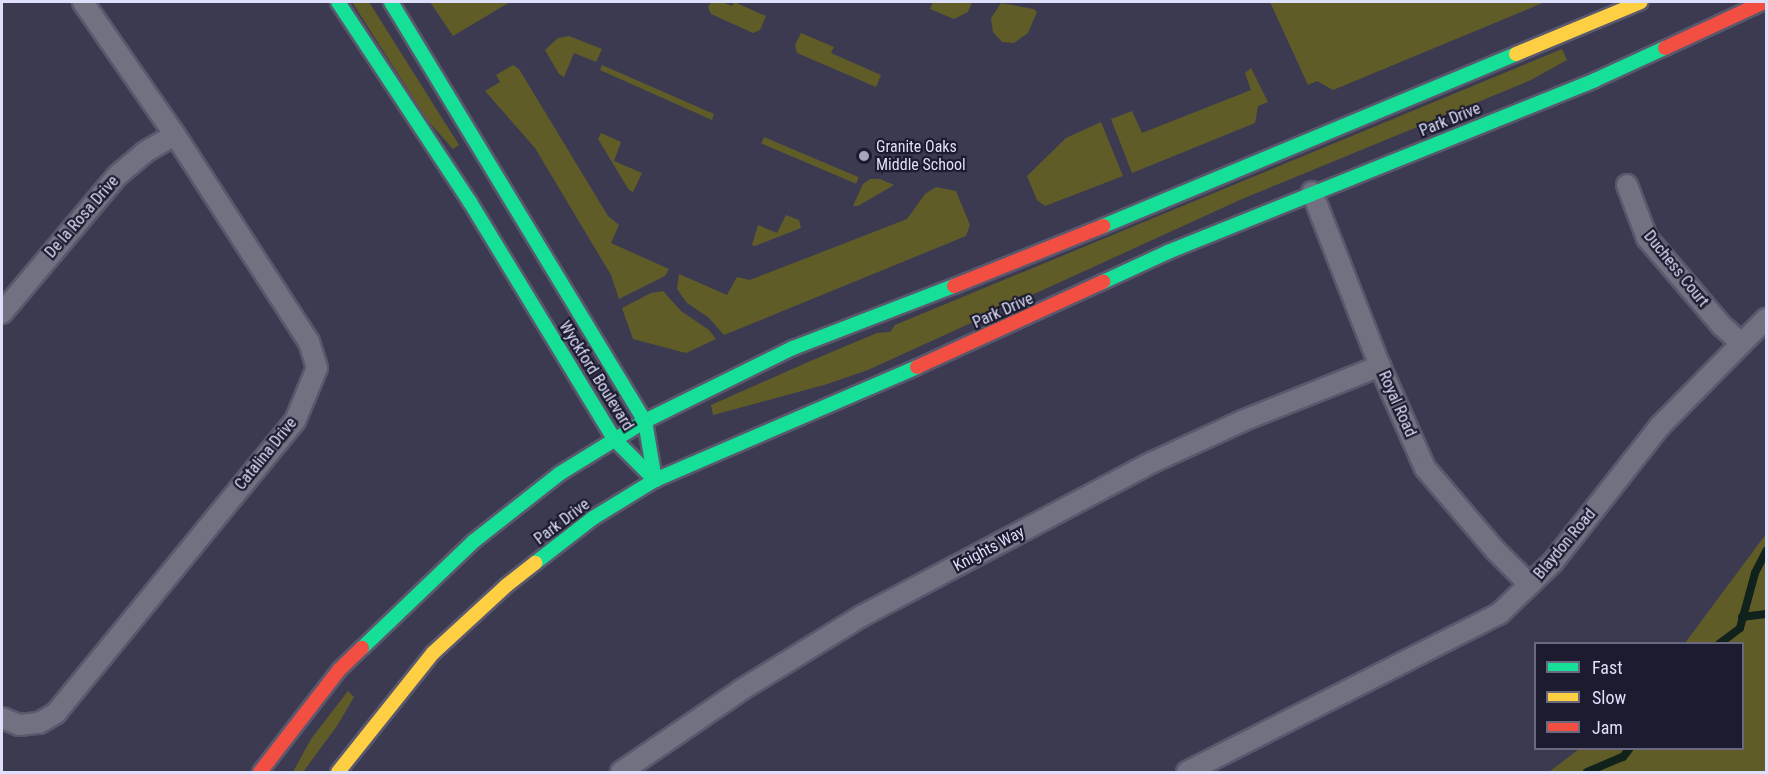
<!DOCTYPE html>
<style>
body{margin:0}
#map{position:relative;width:1768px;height:774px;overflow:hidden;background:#3b3a51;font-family:"Roboto Condensed",sans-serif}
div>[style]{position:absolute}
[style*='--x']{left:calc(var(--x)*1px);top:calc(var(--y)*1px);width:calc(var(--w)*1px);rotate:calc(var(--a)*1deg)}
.green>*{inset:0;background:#605c28;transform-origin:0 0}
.stream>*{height:8px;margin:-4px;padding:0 4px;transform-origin:4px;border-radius:4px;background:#11221d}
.roads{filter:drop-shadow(2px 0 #59586d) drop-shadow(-2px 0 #59586d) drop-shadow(0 2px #59586d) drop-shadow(0 -2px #59586d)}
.street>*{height:20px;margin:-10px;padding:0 10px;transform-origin:10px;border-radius:10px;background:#717182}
.fast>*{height:14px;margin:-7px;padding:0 7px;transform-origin:7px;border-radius:7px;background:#16e098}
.slow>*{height:14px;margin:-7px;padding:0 7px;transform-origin:7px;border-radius:7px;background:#ffcf43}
.jam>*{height:14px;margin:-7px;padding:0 7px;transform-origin:7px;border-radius:7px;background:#f24e42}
.dots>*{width:16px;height:16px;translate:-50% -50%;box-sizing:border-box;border:3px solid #1c1b2f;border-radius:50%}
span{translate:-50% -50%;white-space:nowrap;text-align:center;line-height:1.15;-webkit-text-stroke:4.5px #1c1b2f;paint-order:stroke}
.street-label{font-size:16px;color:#dedffa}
.poi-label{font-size:16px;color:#dedffa}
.left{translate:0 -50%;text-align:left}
.frame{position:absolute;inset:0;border:3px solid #dedffa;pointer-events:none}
.legend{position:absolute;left:1534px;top:642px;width:210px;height:108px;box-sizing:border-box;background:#1c1b2f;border:2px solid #6a6980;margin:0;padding:8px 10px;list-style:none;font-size:18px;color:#dedffa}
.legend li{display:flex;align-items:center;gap:12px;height:30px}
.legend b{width:30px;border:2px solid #6a6980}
</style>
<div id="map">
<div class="green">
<div style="clip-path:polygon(352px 2px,369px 2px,459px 145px,453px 149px,428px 121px)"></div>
<div style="clip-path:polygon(430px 2px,510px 2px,453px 36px)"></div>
<div style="clip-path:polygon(711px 2px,722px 2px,732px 6px,734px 2px,766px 16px,760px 30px,753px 33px,711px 14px,708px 7px)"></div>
<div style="clip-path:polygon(933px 2px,972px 2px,968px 12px,954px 19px,930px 9px)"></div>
<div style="clip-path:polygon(1270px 2px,1545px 2px,1333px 90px,1317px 81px,1308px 85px)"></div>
<div style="clip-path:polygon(1001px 3px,1034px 9px,1037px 12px,1028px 33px,1014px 43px,1002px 42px,993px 32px,991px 18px)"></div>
<div style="clip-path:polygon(801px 33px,834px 47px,831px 53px,881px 75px,876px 87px,797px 53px,795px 45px)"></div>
<div style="clip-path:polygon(569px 36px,602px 49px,596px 62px,574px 53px,564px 77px,559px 74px,545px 50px,558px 38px)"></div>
<div style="clip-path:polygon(1562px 49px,1567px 60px,1529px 81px,1242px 199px,868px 370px,824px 385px,713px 415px,711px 405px,808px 362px,877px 333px,890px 332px,895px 325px)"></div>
<div style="clip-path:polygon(513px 65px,519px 69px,608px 216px,619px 225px,611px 243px,669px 269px,665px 276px,619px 299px,611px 275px,535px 148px,485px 91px,500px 82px,496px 75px)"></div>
<div style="clip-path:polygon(602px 65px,714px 114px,712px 120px,600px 70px)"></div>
<div style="clip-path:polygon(1251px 68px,1268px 102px,1258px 106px,1255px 123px,1132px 173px,1111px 119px,1132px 111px,1142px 133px,1251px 90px,1245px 73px)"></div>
<div style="clip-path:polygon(1101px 122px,1123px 176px,1045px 206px,1037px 200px,1027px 176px,1066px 138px)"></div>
<div style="clip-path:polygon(601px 133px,621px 142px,614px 161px,642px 173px,633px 192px,629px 190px,598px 139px)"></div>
<div style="left:764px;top:137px;width:103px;height:7px;rotate:23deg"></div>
<div style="clip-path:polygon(870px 179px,880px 179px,894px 185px,858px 206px,853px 206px,863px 184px)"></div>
<div style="clip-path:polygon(936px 187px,956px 191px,970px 225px,966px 236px,724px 335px,708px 317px,687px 303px,677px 289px,679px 274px,727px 295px,737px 277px,750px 280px,907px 219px,925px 194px)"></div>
<div style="clip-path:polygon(786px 215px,799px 220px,801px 228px,755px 246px,752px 245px,758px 225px,777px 233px)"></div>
<div style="clip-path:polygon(663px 291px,681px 311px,709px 330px,716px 339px,686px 353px,633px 339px,622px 308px,651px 293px)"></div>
<div style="clip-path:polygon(1766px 534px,1766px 772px,1549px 772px,1579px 749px,1742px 748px,1742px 644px,1685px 643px)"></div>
<div style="clip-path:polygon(348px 691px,354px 697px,337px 726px,303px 772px,293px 772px,311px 739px)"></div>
</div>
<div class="stream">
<div style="--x:1742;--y:617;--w:24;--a:-7"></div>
<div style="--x:1719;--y:644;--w:26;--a:-37"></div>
<div style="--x:1740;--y:628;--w:57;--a:-74.7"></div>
<div style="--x:1755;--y:573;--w:25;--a:-63"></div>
<div style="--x:1587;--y:772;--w:39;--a:-23"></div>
<div style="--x:1623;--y:757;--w:11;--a:-52"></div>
</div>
<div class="roads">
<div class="street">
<div style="--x:1627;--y:185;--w:57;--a:69.3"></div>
<div style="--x:1647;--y:238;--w:114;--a:49.6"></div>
<div style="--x:1721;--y:325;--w:27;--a:42"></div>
<div style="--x:1312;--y:192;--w:187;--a:68.7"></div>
<div style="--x:1380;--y:366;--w:111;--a:66.2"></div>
<div style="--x:1425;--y:468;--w:108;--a:49.5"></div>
<div style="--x:1495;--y:550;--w:49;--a:45"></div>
<div style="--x:2;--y:313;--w:180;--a:-50"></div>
<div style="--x:118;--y:175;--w:35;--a:-40"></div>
<div style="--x:145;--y:152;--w:34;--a:-30"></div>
<div style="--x:2;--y:718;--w:18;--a:22"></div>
<div style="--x:19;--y:725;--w:20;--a:-6"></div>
<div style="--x:39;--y:723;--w:20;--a:-30"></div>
<div style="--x:56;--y:713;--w:377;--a:-50.7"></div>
<div style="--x:295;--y:421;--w:57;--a:-67.5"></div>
<div style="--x:317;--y:368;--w:27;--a:-107"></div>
<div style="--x:309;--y:342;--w:247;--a:-122.9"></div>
<div style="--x:175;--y:135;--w:162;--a:-124.7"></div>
<div style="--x:621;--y:772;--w:145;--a:-34.3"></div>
<div style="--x:741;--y:690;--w:140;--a:-31.5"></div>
<div style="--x:860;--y:617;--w:331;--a:-27.9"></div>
<div style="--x:1153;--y:462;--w:98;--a:-24.7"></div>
<div style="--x:1242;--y:421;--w:149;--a:-21.7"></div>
<div style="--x:1187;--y:772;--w:350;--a:-26.9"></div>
<div style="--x:1499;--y:614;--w:75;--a:-43.9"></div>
<div style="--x:1553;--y:562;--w:173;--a:-51.8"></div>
<div style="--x:1660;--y:426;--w:151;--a:-45.3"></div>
</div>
<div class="fast">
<div style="--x:338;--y:2;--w:240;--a:56.6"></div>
<div style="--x:470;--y:202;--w:277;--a:58.7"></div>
<div style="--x:614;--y:439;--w:58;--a:45"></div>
<div style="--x:391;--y:2;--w:490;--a:58.8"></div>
<div style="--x:645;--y:421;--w:60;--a:80.4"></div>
<div style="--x:1103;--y:226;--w:447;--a:-22.6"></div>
<div style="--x:1103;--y:282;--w:72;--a:-24.8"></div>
<div style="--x:1168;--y:252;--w:460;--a:-21.9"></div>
<div style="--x:1595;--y:80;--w:77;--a:-24.6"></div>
<div style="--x:535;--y:563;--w:73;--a:-37.8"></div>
<div style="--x:593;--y:518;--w:73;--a:-31.5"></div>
<div style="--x:655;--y:480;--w:285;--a:-23.3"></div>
<div style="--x:362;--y:648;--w:155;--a:-43.7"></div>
<div style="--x:474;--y:541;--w:108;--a:-38.2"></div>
<div style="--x:559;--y:474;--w:101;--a:-31.6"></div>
<div style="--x:645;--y:421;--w:165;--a:-26.3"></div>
<div style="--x:793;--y:348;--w:173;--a:-21.1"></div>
</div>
<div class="slow">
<div style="--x:1516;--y:54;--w:135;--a:-22.6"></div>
<div style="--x:338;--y:772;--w:152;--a:-51.4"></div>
<div style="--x:433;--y:653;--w:100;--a:-42.6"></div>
<div style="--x:507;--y:585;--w:36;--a:-38"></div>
</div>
<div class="jam">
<div style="--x:1665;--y:48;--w:109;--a:-24.9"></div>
<div style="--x:954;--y:286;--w:161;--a:-21.9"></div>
<div style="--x:917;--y:367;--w:205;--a:-24.6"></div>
<div style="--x:260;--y:772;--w:129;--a:-52.2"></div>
<div style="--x:339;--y:670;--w:32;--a:-44"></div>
</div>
</div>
<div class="dots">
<div style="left:864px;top:156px;background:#a5a5bf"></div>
</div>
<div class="street-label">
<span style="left:1450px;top:120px;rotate:-22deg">Park Drive</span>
<span style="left:82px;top:217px;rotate:-49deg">De la Rosa Drive</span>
<span style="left:1676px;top:269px;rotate:51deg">Duchess Court</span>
<span style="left:1003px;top:311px;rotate:-24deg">Park Drive</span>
<span style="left:596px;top:376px;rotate:58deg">Wyckford Boulevard</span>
<span style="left:1397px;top:404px;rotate:66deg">Royal Road</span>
<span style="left:266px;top:454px;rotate:-51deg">Catalina Drive</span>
<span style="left:562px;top:522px;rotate:-37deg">Park Drive</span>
<span style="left:1565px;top:544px;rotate:-50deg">Blaydon Road</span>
<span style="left:989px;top:549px;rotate:-28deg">Knights Way</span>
</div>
<div class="poi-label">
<span class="left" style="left:876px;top:156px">Granite Oaks<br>Middle School</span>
</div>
<div class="frame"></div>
<ul class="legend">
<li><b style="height:8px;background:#16e098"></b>Fast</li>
<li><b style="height:8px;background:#ffcf43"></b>Slow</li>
<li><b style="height:8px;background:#f24e42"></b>Jam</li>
</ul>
</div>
